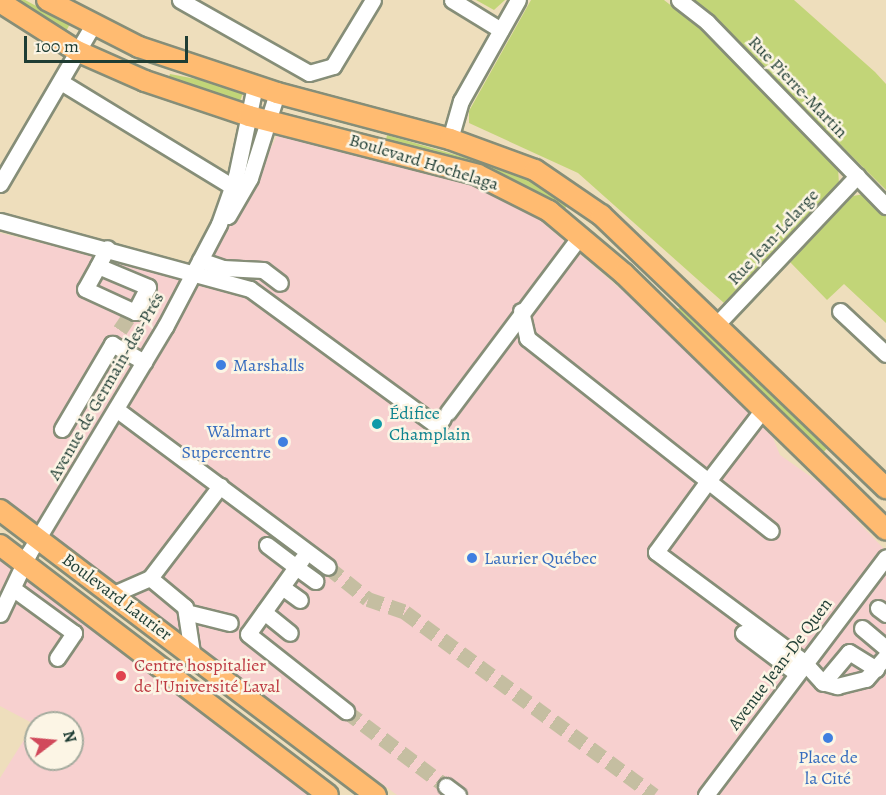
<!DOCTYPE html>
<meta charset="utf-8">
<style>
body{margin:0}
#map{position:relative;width:886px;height:795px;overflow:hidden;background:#eedebc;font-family:Alegreya,serif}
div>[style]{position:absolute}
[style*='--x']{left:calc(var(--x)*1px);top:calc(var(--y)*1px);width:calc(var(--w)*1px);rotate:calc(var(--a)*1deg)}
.built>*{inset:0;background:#f7d0cf}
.green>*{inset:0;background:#c2d578;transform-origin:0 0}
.minor-tunnel>*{height:15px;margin-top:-7.5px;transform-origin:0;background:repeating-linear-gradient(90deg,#c5bea1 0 15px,transparent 0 23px)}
.roads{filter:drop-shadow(2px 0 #868e78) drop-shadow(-2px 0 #868e78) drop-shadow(0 2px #868e78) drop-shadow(0 -2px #868e78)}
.minor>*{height:15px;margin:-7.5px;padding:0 7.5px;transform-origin:7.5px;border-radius:7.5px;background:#fff}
.major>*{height:20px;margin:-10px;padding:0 10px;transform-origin:10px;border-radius:10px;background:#ffbb71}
.dots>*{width:16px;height:16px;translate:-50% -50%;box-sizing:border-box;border:3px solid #fcf5e5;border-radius:50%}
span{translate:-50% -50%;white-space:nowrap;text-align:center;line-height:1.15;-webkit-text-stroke:5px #fcf5e5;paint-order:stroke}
.street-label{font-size:18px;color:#1f3d34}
.shop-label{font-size:18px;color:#366cbe}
.left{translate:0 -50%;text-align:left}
.right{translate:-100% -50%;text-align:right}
.culture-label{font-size:18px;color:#0d838f}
.health-label{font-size:18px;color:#be3a42}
.north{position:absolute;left:24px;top:711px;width:60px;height:60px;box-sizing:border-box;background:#fcf5e5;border:2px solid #a4ab9e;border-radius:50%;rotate:74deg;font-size:16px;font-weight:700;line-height:24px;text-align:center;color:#1f3d34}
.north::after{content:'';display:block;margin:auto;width:21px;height:27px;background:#d1495b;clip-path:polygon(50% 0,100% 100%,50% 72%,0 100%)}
.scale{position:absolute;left:24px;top:36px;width:164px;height:27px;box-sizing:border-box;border:3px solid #1f3d34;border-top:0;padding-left:8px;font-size:18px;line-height:21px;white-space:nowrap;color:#1f3d34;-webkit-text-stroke:4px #fcf5e5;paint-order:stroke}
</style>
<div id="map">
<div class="built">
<div style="clip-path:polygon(278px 134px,473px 186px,535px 216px,659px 322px,773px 438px,780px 455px,824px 486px,886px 551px,886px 795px,397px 795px,0 497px,0 233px,200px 282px)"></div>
<div style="clip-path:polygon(evenodd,0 545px,328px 795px,0 795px,0 778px,34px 724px,0 706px,0 545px,36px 723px,72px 723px,72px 759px,36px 759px,36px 723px)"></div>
</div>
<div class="green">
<div style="clip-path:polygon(14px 0,25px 0,70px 24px,65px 33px)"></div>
<div style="clip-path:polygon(476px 0,505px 0,494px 10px)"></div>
<div style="clip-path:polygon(531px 0,664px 0,701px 29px,838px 168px,839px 184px,724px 303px,578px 173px,469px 123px,469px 111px)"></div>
<div style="clip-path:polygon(694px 0,794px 0,875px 72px,886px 84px,886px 190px)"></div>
<div style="clip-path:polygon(170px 74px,217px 83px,243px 93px,240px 101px,168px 79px)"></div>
<div style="clip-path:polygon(387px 135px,522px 174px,568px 204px,564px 210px,511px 178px,386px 140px)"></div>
<div style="clip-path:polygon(864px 194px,886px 215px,886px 323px,844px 284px,827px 300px,790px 262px,853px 196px)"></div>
<div style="left:680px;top:307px;width:204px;height:5px;rotate:44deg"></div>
</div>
<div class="minor-tunnel">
<div style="--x:120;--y:330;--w:14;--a:-56"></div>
<div style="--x:328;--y:567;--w:51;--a:38.7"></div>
<div style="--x:368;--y:599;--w:39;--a:19"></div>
<div style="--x:405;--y:612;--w:309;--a:36.3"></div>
<div style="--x:346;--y:711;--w:125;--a:36.9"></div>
</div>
<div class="roads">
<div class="minor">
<div style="--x:180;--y:0;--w:148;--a:29.5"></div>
<div style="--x:309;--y:73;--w:25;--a:-16"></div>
<div style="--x:333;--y:66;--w:77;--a:-58.8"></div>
<div style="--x:452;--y:0;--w:57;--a:31.5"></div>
<div style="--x:679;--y:0;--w:36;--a:38"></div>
<div style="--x:707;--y:22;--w:257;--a:45.8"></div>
<div style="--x:61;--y:82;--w:202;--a:31.4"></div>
<div style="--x:450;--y:139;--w:40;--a:-74"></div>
<div style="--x:461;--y:101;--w:116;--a:-60.6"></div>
<div style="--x:0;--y:184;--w:184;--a:-59.7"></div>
<div style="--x:228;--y:216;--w:44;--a:-59.9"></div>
<div style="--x:250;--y:178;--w:89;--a:-72.4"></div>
<div style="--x:0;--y:221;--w:259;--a:15.2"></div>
<div style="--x:250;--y:289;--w:232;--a:36.2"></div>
<div style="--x:437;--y:426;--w:10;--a:-53"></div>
<div style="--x:200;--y:260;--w:24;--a:19"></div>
<div style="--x:223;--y:268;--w:40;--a:2.9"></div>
<div style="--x:263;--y:270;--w:21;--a:37"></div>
<div style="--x:98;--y:266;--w:26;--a:119"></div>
<div style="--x:85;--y:289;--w:55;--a:24.7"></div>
<div style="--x:135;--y:312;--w:28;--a:-63"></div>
<div style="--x:148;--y:287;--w:54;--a:-157.2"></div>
<div style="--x:98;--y:266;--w:20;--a:-63"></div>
<div style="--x:521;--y:311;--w:28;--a:77"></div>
<div style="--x:527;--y:338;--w:231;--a:38.3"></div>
<div style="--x:708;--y:481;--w:88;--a:126.2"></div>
<div style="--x:656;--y:552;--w:183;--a:36.6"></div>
<div style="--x:803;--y:661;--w:28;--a:48"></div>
<div style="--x:822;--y:682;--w:16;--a:15"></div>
<div style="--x:837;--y:686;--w:30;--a:-14"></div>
<div style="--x:866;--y:679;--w:30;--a:-49"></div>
<div style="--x:840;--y:311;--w:63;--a:43.1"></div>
<div style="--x:717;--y:324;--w:204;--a:-46.6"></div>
<div style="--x:116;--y:409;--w:264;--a:36.7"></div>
<div style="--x:448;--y:412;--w:221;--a:-53.1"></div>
<div style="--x:761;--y:412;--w:87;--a:127.5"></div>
<div style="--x:708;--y:481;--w:80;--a:38.4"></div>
<div style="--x:62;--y:429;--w:99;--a:-59.5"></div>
<div style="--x:112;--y:344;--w:37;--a:29"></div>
<div style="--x:267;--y:545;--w:36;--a:37"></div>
<div style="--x:296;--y:567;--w:82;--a:125.6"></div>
<div style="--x:248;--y:634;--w:125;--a:38.2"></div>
<div style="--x:302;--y:559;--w:10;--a:127"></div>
<div style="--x:296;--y:567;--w:24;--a:36"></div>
<div style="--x:150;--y:578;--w:116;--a:-52.7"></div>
<div style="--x:282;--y:587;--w:22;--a:36"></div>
<div style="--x:15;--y:590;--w:73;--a:36.1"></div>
<div style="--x:74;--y:633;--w:30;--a:124"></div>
<div style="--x:111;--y:595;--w:43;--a:-23.6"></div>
<div style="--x:150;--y:578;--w:45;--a:39.6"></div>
<div style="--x:185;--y:607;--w:47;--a:81.3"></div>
<div style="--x:878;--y:608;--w:10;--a:37"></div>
<div style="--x:186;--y:612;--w:45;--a:14"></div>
<div style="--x:264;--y:612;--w:33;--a:39"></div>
<div style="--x:0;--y:614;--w:68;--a:-64.6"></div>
<div style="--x:29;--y:553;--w:264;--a:-59"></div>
<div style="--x:165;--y:327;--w:116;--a:-62.3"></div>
<div style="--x:219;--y:224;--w:51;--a:-70.5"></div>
<div style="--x:236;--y:176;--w:92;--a:-78.1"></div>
<div style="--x:862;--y:628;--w:31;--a:40"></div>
<div style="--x:743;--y:633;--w:66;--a:37"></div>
<div style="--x:823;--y:683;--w:40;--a:-50"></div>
<div style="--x:849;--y:652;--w:32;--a:32"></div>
<div style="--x:446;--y:786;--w:15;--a:37"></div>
<div style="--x:706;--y:795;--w:298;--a:-52.9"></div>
</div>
<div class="major">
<div style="--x:47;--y:0;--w:103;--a:27.1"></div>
<div style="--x:139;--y:47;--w:145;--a:18.4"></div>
<div style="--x:277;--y:93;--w:179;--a:14.9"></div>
<div style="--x:450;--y:139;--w:90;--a:20"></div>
<div style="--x:535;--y:170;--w:80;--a:34.3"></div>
<div style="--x:601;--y:215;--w:395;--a:43.8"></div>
<div style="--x:0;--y:2;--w:91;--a:32.5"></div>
<div style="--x:77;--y:51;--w:74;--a:23.8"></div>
<div style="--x:145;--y:81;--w:110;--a:18.6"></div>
<div style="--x:249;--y:116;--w:236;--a:14.4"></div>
<div style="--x:478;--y:175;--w:80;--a:26.9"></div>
<div style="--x:549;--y:211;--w:98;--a:40"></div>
<div style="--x:624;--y:274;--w:366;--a:44.3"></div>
<div style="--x:0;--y:510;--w:472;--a:37.2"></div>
<div style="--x:0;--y:545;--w:412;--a:37.3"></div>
</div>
</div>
<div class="dots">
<div style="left:221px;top:365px;background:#3f7fe0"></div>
<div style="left:377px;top:424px;background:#0f9aa8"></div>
<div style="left:283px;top:442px;background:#3f7fe0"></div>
<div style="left:472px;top:558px;background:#3f7fe0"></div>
<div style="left:121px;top:676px;background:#e0444e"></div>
<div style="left:828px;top:738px;background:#3f7fe0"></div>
</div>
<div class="street-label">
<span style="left:798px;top:87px;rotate:46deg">Rue Pierre-Martin</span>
<span style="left:424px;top:162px;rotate:17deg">Boulevard Hochelaga</span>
<span style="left:773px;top:237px;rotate:-47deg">Rue Jean-Lelarge</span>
<span style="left:106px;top:386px;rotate:-60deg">Avenue de Germain-des-Prés</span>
<span style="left:117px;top:597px;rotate:37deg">Boulevard Laurier</span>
<span style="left:780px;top:664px;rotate:-53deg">Avenue Jean-De Quen</span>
</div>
<div class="shop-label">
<span class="left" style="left:233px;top:365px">Marshalls</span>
<span class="right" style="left:271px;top:442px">Walmart<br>Supercentre</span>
<span class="left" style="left:484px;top:558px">Laurier Québec</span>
<span style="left:828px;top:768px">Place de<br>la Cité</span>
</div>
<div class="culture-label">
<span class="left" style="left:389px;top:424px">Édifice<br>Champlain</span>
</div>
<div class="health-label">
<span class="left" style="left:134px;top:676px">Centre hospitalier<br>de l'Université Laval</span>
</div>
<div class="north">N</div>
<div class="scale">100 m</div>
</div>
